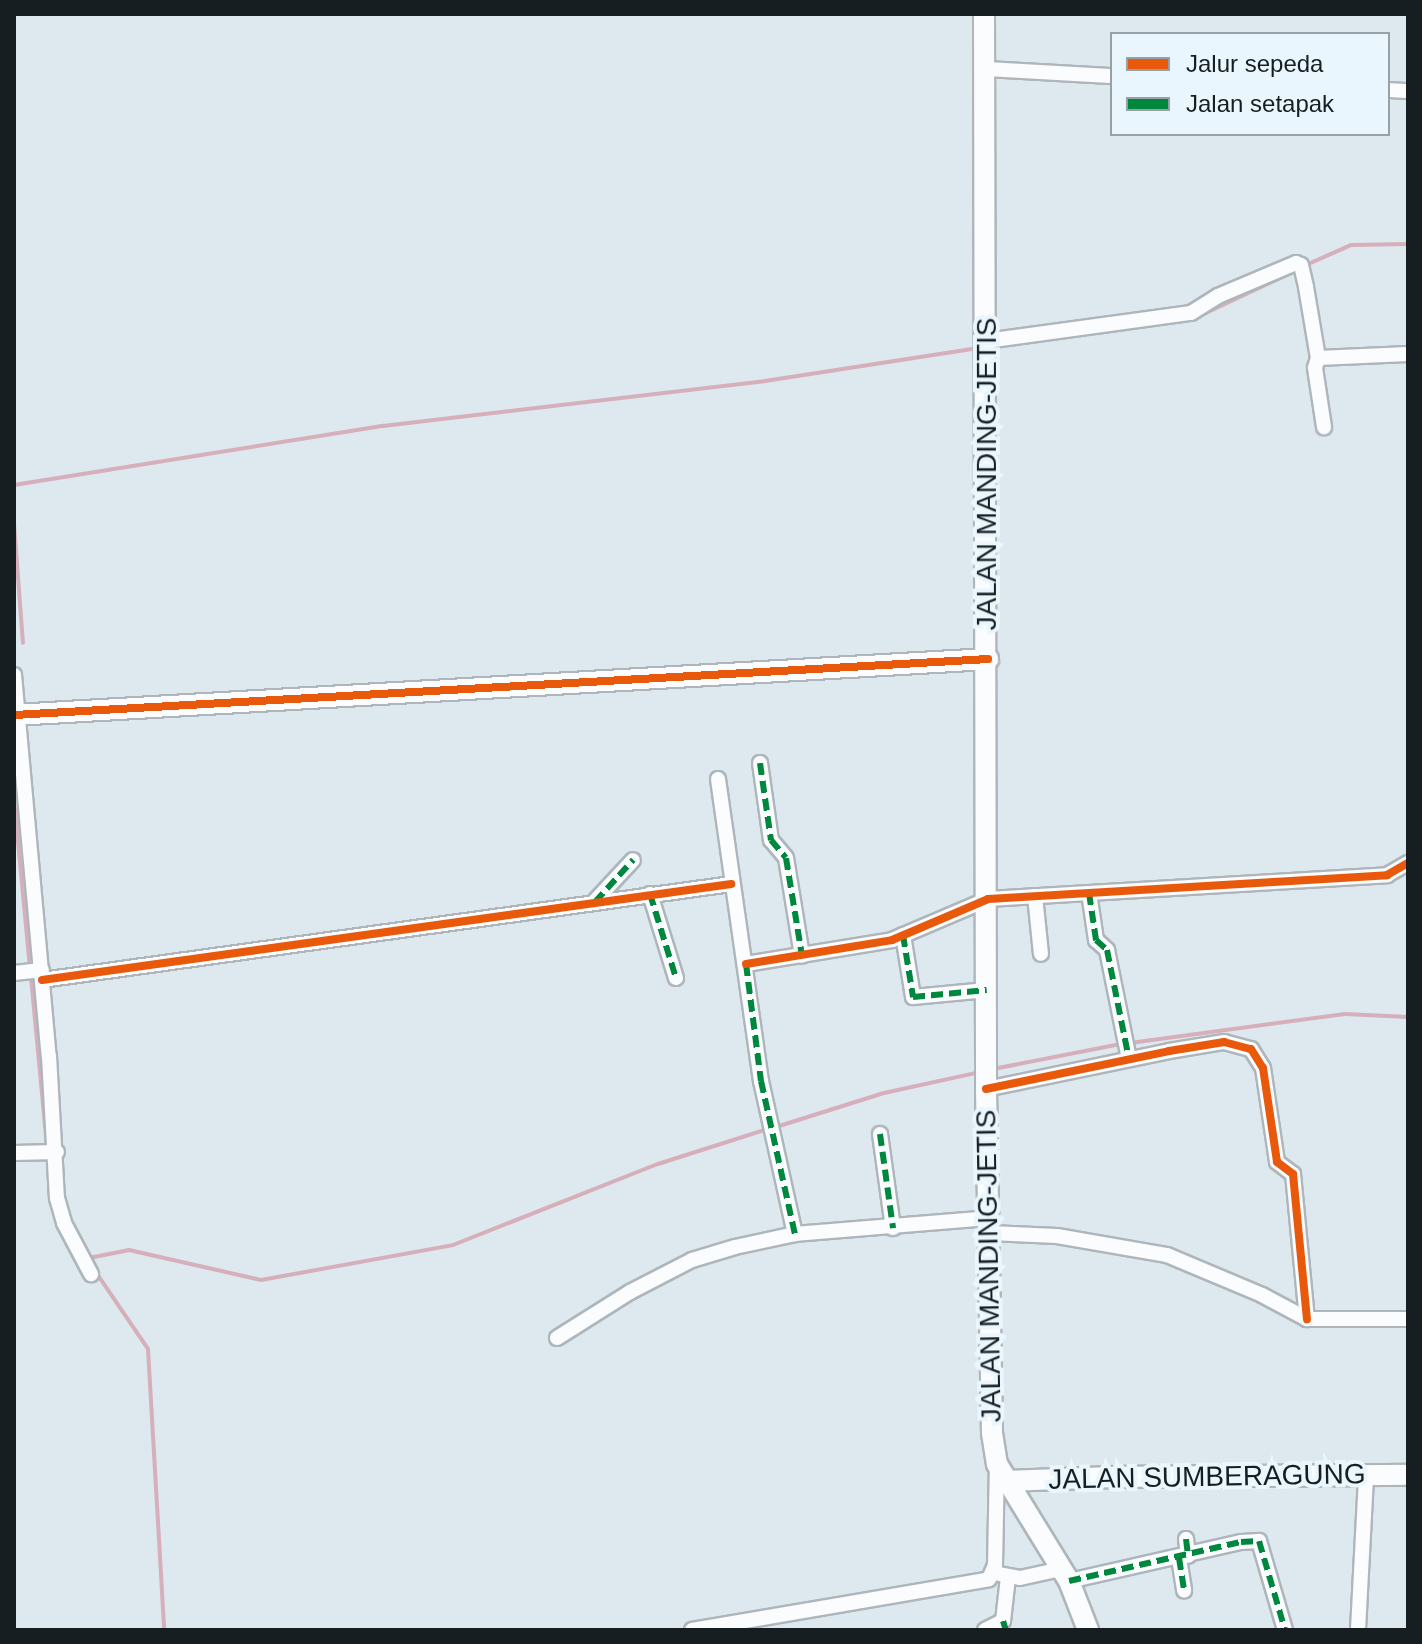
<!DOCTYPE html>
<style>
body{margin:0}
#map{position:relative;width:1422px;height:1644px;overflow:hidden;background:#dde8ef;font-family:Helvetica,sans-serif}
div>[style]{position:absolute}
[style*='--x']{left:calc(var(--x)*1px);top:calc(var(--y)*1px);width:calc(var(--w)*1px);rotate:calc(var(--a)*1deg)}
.stream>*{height:4px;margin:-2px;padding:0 2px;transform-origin:2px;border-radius:2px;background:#d6afba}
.roads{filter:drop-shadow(2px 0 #aeb6bc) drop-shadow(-2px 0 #aeb6bc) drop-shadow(0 2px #aeb6bc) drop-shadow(0 -2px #aeb6bc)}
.street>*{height:14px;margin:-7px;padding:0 7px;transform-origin:7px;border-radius:7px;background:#fafcfd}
.secondary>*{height:20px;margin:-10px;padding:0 10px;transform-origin:10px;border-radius:10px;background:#fafcfd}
.quiet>*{height:6px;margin-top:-3px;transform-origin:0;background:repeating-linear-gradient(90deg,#00873e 0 12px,transparent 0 18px)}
.cycleway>*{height:8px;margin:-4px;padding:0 4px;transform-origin:4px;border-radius:4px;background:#e8590c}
span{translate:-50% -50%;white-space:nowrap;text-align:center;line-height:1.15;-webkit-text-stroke:8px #eaf6fd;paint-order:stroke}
.street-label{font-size:28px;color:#171e22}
.frame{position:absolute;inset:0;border:16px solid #171e22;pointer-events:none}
.legend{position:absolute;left:1110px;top:32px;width:280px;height:104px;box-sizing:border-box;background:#eaf6fd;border:2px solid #96a0a5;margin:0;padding:10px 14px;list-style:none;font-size:24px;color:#171e22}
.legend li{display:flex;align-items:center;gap:16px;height:40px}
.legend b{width:40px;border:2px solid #96a0a5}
</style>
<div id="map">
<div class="stream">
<div style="--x:1306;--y:265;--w:49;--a:-24"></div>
<div style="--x:1351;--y:245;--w:57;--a:-1"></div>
<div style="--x:1193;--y:319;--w:110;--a:-25.2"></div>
<div style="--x:14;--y:485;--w:374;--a:-9.1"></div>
<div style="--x:383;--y:426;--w:385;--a:-6.7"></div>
<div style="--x:765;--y:381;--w:216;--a:-8.8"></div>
<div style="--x:14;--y:524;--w:119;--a:85.7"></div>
<div style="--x:14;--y:799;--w:170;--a:84.6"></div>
<div style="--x:31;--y:977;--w:171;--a:84.6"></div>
<div style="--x:1130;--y:1043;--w:217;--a:-7.7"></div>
<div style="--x:1345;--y:1014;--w:63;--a:2.7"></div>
<div style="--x:993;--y:1069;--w:130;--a:-11.1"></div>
<div style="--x:776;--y:1127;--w:113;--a:-17.5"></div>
<div style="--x:884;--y:1093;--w:98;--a:-12.3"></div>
<div style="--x:89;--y:1258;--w:41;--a:-11.3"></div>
<div style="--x:129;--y:1250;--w:135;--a:12.8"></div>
<div style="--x:261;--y:1280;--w:195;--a:-10.3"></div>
<div style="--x:453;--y:1245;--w:220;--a:-21.6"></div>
<div style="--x:658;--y:1164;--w:115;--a:-17.7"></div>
<div style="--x:95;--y:1271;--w:94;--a:55.8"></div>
<div style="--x:148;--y:1349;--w:281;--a:86.7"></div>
</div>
<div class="roads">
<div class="street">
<div style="--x:985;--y:69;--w:127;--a:3.2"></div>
<div style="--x:1388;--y:90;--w:20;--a:3"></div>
<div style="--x:986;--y:341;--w:207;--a:-7.8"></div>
<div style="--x:1191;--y:313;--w:32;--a:-32"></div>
<div style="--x:1218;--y:296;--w:85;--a:-22.9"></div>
<div style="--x:1296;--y:263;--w:5;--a:22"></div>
<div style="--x:1301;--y:265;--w:23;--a:77"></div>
<div style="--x:1306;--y:287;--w:72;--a:80.4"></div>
<div style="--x:1318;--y:358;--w:90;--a:-2.5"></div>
<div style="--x:1318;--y:358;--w:10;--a:107"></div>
<div style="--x:1315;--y:368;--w:60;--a:81.3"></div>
<div style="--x:14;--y:675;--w:383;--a:84.8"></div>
<div style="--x:49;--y:1056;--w:142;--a:86.8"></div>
<div style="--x:57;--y:1198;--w:26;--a:74"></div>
<div style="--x:64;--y:1223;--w:58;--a:62.1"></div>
<div style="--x:760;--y:763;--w:78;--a:81.9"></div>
<div style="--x:771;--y:840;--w:23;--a:50"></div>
<div style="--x:786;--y:858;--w:99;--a:80.7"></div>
<div style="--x:718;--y:779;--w:305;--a:81.9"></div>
<div style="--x:761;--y:1081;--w:157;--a:77.5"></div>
<div style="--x:1089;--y:893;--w:48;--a:81.5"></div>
<div style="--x:1096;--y:940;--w:15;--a:42"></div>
<div style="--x:1107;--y:950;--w:111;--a:78.6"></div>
<div style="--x:650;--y:894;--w:88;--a:72.8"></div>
<div style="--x:1035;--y:896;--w:58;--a:84.1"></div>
<div style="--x:594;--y:902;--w:57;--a:-47.1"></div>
<div style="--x:903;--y:935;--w:63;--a:80.8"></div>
<div style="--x:913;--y:997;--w:74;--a:-5.4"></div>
<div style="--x:746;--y:964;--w:148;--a:-9.3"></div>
<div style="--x:892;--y:940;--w:104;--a:-23.1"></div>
<div style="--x:988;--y:899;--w:400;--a:-3.4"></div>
<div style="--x:1387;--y:875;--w:24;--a:-30"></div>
<div style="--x:14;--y:973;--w:28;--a:-6"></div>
<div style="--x:42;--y:980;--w:696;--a:-7.93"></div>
<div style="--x:986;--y:1089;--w:187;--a:-11.7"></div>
<div style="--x:1169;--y:1051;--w:56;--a:-9.3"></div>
<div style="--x:1224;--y:1042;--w:28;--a:15"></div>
<div style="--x:1251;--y:1049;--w:22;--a:58"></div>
<div style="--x:1263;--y:1068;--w:95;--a:81.5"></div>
<div style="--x:1277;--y:1162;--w:20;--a:37"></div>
<div style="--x:1293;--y:1174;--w:146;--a:84.5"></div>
<div style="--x:880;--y:1134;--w:95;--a:82.1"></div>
<div style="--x:14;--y:1153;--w:43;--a:-1.3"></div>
<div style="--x:990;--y:1233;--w:67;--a:2.6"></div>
<div style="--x:1057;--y:1236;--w:112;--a:9.8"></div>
<div style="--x:1167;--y:1255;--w:103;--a:22.8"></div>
<div style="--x:1262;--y:1295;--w:51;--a:28.1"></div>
<div style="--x:1307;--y:1319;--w:101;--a:0"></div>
<div style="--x:557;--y:1338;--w:86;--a:-32.2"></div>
<div style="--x:630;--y:1292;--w:70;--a:-27.3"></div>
<div style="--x:692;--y:1260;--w:45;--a:-16.8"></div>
<div style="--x:735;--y:1247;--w:61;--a:-12.2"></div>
<div style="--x:795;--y:1234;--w:196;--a:-4.7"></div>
<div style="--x:1186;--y:1539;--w:17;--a:83"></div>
<div style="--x:1179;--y:1558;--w:33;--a:81"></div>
<div style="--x:994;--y:1573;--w:26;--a:11"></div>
<div style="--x:1020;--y:1578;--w:42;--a:-12.4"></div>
<div style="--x:1069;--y:1581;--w:176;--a:-12.8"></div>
<div style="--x:1241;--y:1542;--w:18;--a:-3"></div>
<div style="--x:1259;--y:1541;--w:93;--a:73.7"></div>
<div style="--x:692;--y:1630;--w:301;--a:-9.7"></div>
<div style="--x:989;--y:1579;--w:15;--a:-67"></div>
<div style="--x:995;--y:1565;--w:101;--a:-88.9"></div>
<div style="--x:985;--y:1630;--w:20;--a:-27"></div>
<div style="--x:1003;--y:1621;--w:44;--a:-83.5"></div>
<div style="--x:1358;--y:1630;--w:155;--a:-87"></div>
</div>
<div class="secondary">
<div style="--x:984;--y:14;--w:1075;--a:89.89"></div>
<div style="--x:986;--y:1089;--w:344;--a:89"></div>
<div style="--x:992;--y:1433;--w:31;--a:81"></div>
<div style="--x:997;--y:1464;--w:137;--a:58.4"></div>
<div style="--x:1069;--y:1581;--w:53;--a:68.8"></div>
<div style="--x:14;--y:715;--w:976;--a:-3.29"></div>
<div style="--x:1006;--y:1481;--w:107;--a:-2.1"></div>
<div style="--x:1113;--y:1477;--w:295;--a:-0.4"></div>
</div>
</div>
<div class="quiet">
<div style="--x:760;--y:763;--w:78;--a:81.9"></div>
<div style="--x:771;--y:840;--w:23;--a:50"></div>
<div style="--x:786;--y:858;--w:99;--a:80.7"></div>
<div style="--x:1089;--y:893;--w:48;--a:81.5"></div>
<div style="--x:1096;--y:940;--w:15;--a:42"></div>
<div style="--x:1107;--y:950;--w:111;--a:78.6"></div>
<div style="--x:650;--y:894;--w:88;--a:72.8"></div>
<div style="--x:595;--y:902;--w:57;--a:-47.9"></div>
<div style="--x:903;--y:935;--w:63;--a:80.8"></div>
<div style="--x:913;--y:997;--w:74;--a:-5.4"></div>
<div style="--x:746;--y:964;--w:118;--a:82.7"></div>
<div style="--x:761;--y:1081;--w:157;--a:77.5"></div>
<div style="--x:880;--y:1134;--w:95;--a:82.1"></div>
<div style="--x:1186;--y:1539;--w:17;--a:83"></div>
<div style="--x:1179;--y:1558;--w:33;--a:81"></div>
<div style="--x:1069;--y:1581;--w:176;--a:-12.8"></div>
<div style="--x:1241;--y:1542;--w:18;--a:-3"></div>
<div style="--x:1259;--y:1541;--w:93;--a:73.7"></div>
<div style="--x:1003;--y:1621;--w:9;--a:72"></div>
</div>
<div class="cycleway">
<div style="--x:14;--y:715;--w:976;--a:-3.29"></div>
<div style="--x:746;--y:964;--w:148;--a:-9.3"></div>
<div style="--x:892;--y:940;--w:104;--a:-23.1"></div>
<div style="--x:988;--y:899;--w:400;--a:-3.4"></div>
<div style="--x:1387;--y:875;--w:24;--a:-30"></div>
<div style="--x:42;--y:980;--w:696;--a:-7.93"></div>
<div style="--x:986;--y:1089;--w:187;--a:-11.7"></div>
<div style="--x:1169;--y:1051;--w:56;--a:-9.3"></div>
<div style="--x:1224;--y:1042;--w:28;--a:15"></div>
<div style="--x:1251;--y:1049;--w:22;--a:58"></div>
<div style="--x:1263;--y:1068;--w:95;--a:81.5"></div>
<div style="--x:1277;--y:1162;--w:20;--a:37"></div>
<div style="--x:1293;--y:1174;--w:146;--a:84.5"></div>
</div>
<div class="street-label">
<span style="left:987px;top:474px;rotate:-90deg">JALAN MANDING-JETIS</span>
<span style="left:989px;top:1266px;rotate:-91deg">JALAN MANDING-JETIS</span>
<span style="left:1207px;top:1477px;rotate:-1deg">JALAN SUMBERAGUNG</span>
</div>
<div class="frame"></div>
<ul class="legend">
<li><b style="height:10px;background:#e8590c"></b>Jalur sepeda</li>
<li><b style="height:10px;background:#00873e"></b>Jalan setapak</li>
</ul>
</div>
